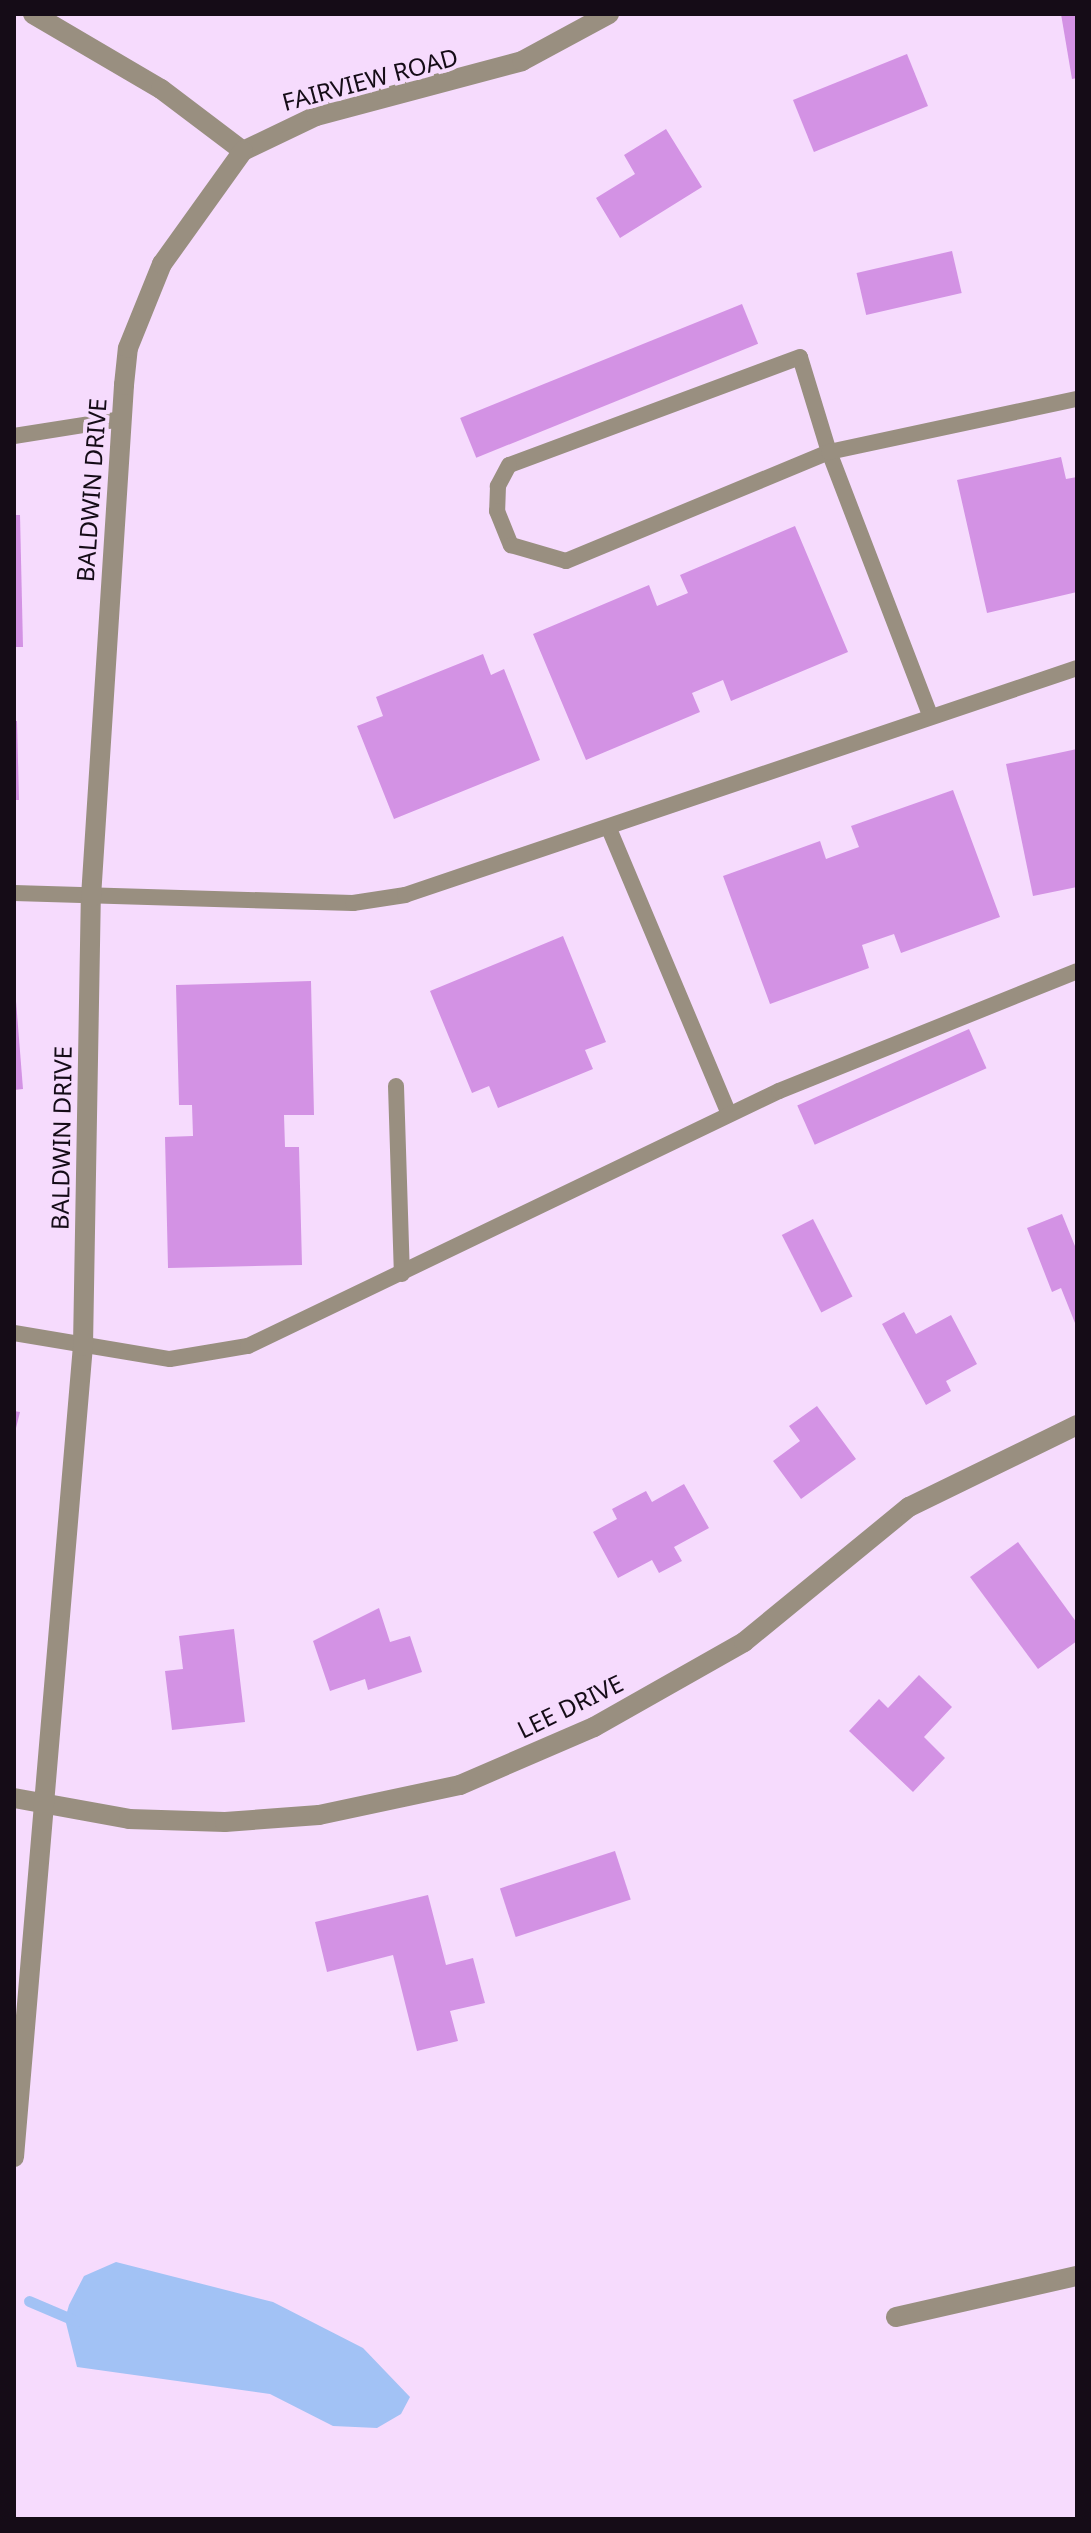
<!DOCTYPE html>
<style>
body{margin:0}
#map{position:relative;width:1091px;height:2533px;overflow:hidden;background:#f6dbfd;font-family:"Noto Sans",sans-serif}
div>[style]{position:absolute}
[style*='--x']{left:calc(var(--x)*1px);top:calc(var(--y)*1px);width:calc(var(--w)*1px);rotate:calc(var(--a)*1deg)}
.water>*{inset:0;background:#a2c2f5}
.stream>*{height:11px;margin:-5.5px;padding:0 5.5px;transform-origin:5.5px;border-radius:5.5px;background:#a2c2f5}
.building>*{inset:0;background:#d392e4;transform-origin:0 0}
.service>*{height:16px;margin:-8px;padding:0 8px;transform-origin:8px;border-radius:8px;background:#998f80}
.minor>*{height:20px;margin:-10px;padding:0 10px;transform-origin:10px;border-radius:10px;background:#998f80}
span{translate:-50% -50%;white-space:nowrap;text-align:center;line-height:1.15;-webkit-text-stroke:8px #f6dbfd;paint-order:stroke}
.street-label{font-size:24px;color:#150c17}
.frame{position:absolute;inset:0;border:16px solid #150c17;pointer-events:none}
</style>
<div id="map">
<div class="water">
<div style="clip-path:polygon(116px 2262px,273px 2302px,363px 2348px,410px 2397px,401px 2414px,377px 2428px,333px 2426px,270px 2394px,77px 2367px,65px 2319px,69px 2305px,84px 2276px)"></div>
</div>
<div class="stream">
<div style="--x:29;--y:2301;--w:51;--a:23.1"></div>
</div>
<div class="building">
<div style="clip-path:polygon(1061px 14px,1077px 14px,1077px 78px,1072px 79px)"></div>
<div style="left:907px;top:54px;width:56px;height:123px;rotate:68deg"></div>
<div style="clip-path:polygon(666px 129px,702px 187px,620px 238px,596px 198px,635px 174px,624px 155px)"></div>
<div style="left:952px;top:251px;width:43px;height:98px;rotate:77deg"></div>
<div style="left:742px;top:304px;width:43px;height:304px;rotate:68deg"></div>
<div style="clip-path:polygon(1061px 457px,1066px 479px,1077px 477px,1077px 592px,987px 613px,957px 480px)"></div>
<div style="clip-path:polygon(14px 515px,20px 515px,23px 647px,14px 647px)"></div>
<div style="clip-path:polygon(795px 526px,848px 652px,731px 701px,723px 680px,692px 693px,700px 712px,586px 760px,533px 634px,649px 585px,657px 606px,688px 593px,680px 575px)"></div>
<div style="clip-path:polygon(483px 654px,491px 675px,504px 669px,540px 760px,394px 819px,357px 726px,383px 716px,376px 697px)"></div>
<div style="clip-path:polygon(14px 721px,17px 721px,19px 800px,14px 800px)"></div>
<div style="clip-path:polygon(1077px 749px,1077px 887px,1033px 896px,1006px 764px)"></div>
<div style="clip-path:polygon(953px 790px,1000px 917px,901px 953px,894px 934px,862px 945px,869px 968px,770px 1004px,723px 876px,820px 841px,826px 859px,859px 847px,851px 826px)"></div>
<div style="clip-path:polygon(563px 936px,606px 1042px,585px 1050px,593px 1069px,498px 1108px,489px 1086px,472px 1093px,430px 991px)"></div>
<div style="clip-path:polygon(14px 976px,23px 1089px,14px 1090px)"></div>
<div style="clip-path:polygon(311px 981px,314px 1115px,284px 1115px,285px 1147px,299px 1147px,302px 1265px,168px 1268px,165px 1137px,193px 1136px,192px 1105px,179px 1105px,176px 985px)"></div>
<div style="left:969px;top:1029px;width:43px;height:188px;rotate:66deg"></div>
<div style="clip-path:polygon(1062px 1214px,1077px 1251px,1077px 1328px,1061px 1288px,1052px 1292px,1027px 1228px)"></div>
<div style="left:813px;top:1219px;width:87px;height:35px;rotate:63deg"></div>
<div style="clip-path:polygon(904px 1312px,916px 1334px,951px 1315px,977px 1364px,946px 1381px,951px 1391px,926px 1405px,882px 1324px)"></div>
<div style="clip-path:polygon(817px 1406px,856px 1459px,801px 1499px,773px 1461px,800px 1441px,789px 1426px)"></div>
<div style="clip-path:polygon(14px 1411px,20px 1412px,15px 1432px,14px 1432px)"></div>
<div style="clip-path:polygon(684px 1484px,709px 1528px,674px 1547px,682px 1561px,659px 1573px,652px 1560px,618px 1578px,593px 1532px,617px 1519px,612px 1509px,646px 1491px,652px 1502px)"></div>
<div style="clip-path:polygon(1018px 1542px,1077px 1623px,1077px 1641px,1038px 1669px,970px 1577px)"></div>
<div style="clip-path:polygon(379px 1608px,390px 1642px,410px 1636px,422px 1672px,368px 1690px,365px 1679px,330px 1691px,313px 1641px)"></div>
<div style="clip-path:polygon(234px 1629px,245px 1722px,172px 1730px,165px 1671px,183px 1669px,179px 1636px)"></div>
<div style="clip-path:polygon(919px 1675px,952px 1707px,924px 1737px,945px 1758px,913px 1792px,849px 1731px,879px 1699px,888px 1708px)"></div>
<div style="left:615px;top:1851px;width:51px;height:121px;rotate:72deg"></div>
<div style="clip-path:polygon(428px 1895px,446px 1965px,473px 1958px,485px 2003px,450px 2011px,458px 2041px,417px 2051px,393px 1955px,327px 1972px,315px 1922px)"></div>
</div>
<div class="service">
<div style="--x:14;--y:436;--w:108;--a:-9"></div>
<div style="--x:930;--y:715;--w:282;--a:-111"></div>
<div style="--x:829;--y:452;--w:99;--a:-107"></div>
<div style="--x:800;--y:357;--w:310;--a:159.6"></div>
<div style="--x:509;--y:465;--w:24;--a:118"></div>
<div style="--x:498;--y:486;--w:25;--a:92"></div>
<div style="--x:497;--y:511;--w:37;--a:68"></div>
<div style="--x:511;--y:545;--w:57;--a:16.2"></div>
<div style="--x:566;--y:561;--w:285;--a:-22.5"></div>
<div style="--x:829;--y:452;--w:254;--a:-12.1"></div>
<div style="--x:610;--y:831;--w:307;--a:67.2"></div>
<div style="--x:14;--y:893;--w:339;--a:1.7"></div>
<div style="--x:353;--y:903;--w:53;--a:-8.7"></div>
<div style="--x:405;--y:895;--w:709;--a:-18.66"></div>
<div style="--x:396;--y:1086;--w:188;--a:88.2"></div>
<div style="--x:14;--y:1333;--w:158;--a:9.5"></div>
<div style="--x:170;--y:1359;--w:79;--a:-9.5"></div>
<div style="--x:248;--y:1346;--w:589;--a:-25.65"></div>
<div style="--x:779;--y:1091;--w:321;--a:-21.9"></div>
</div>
<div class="minor">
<div style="--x:33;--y:14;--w:148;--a:30.4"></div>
<div style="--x:161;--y:89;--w:103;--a:37.1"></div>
<div style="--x:243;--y:151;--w:81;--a:-25.6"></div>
<div style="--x:316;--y:116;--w:213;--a:-14.9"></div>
<div style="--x:522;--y:61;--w:99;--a:-28.4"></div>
<div style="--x:14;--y:1798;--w:117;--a:10.3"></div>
<div style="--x:129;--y:1819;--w:96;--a:1.8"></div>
<div style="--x:225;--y:1822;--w:94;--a:-4.3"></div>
<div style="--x:319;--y:1815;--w:144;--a:-12"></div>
<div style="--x:460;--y:1785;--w:146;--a:-23.4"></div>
<div style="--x:594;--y:1727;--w:172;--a:-29.5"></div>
<div style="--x:744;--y:1642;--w:213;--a:-39.3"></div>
<div style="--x:909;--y:1507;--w:187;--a:-26"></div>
<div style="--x:14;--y:2157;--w:814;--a:-85.14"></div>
<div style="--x:83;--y:1346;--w:449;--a:-89"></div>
<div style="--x:91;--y:897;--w:513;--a:-86.31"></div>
<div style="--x:124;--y:385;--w:37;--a:-84"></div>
<div style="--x:128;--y:348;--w:91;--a:-68"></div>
<div style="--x:162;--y:264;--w:139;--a:-54.4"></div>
<div style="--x:896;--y:2317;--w:186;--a:-12.8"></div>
</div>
<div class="street-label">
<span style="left:370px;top:79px;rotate:-15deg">FAIRVIEW ROAD</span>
<span style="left:91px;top:490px;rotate:-86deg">BALDWIN DRIVE</span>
<span style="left:61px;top:1138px;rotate:-89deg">BALDWIN DRIVE</span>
<span style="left:570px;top:1706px;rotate:-26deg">LEE DRIVE</span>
</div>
<div class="frame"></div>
</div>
